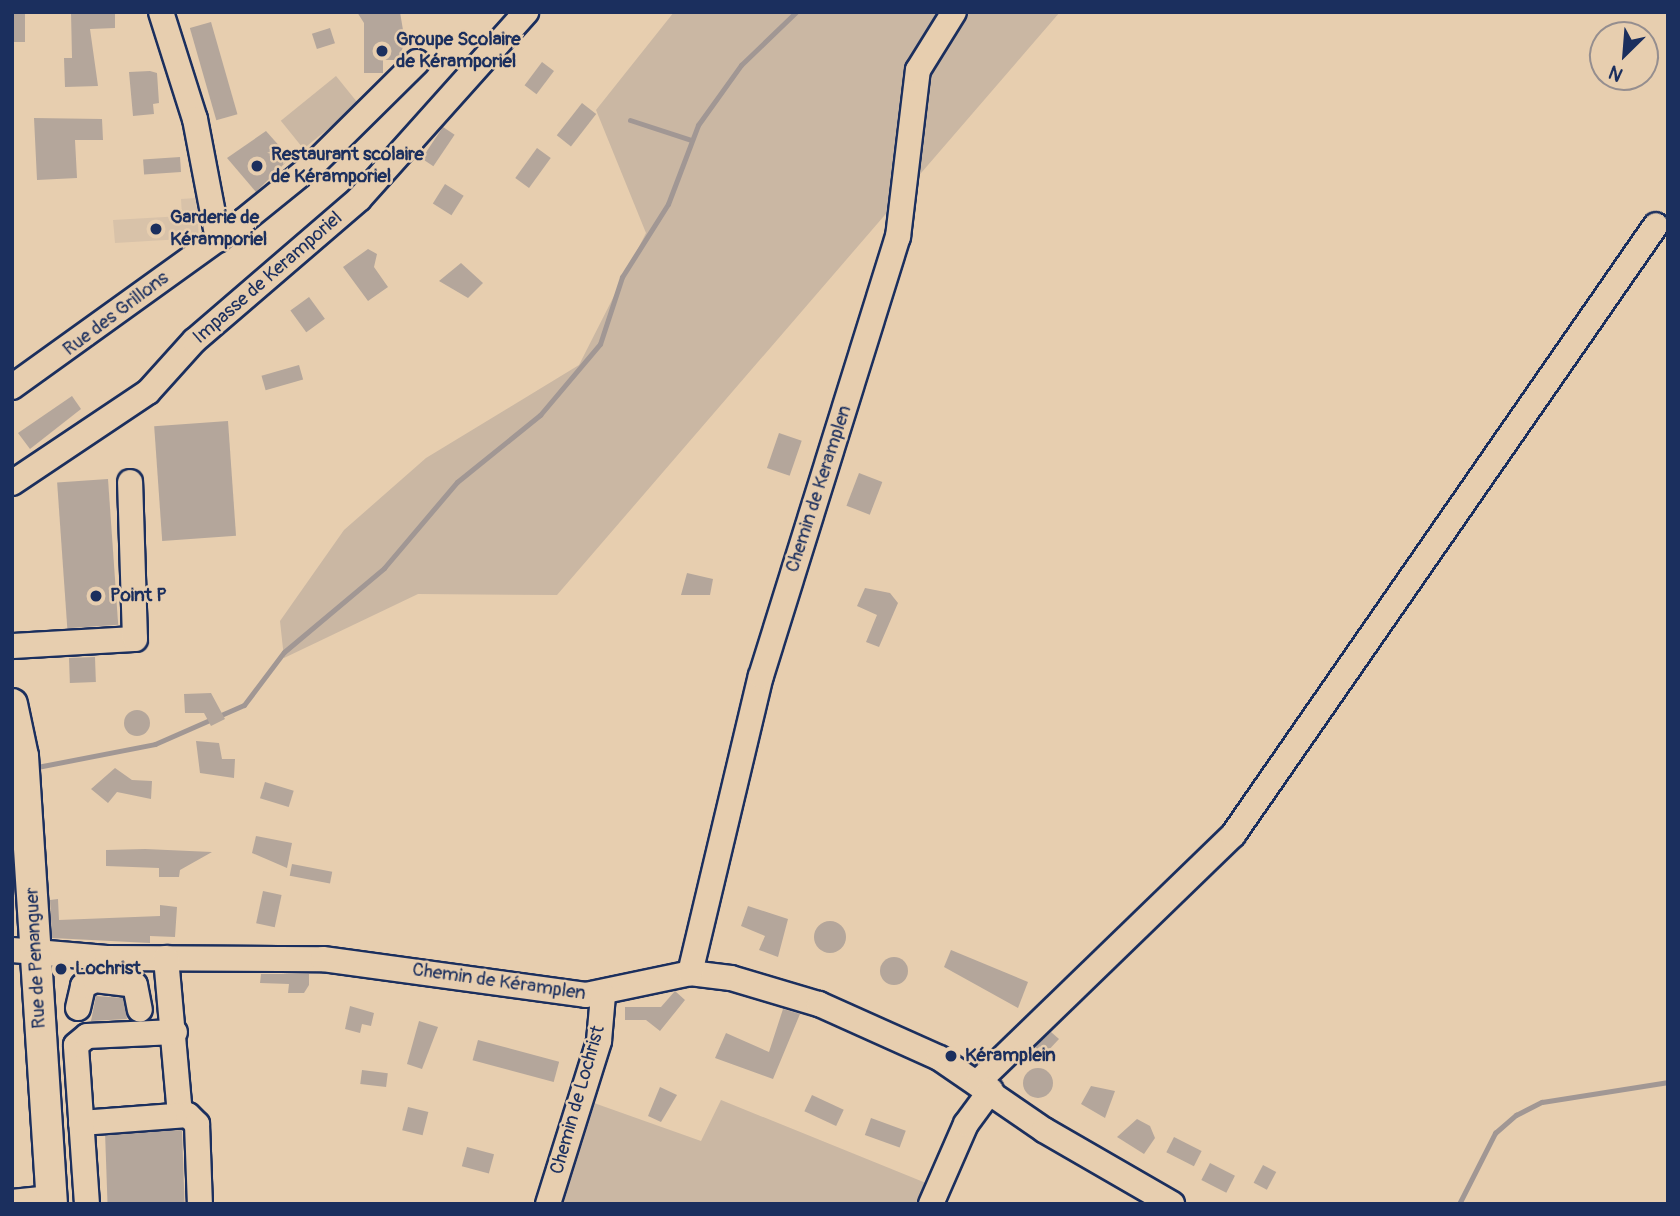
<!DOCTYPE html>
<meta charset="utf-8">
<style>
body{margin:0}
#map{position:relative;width:1680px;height:1216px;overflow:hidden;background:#e7ceaf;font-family:Pangolin,sans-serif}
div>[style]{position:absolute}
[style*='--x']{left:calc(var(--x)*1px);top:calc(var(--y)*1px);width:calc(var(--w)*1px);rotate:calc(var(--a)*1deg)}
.built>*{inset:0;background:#d8c2a9}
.green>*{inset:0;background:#cab7a3;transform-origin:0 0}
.stream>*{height:5px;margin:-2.5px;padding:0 2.5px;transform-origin:2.5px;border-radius:2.5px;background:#a19794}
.building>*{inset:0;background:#b4a69b;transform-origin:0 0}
.round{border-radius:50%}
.roads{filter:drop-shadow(2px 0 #1b2f5e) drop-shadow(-2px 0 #1b2f5e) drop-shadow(0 2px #1b2f5e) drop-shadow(0 -2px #1b2f5e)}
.minor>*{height:24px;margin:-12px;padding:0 12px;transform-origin:12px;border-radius:12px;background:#e7ceaf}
.major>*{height:30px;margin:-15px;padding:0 15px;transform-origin:15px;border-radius:15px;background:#e7ceaf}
.dots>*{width:19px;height:19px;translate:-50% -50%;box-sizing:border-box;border:4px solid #e7ceaf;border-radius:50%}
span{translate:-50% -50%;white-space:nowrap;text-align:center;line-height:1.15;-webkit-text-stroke:5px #e7ceaf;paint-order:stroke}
.poi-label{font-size:19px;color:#1b2f5e;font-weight:700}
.left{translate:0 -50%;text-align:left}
.street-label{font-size:19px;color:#1b2f5e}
.frame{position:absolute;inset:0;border:14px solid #1b2f5e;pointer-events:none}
.north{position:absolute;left:1589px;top:21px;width:70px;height:70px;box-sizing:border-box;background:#e7ceaf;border:2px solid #958e8f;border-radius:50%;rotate:205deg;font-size:19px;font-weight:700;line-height:28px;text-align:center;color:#1b2f5e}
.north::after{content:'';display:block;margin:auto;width:24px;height:32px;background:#1b2f5e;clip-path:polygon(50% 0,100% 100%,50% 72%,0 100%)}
</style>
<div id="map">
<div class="built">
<div style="clip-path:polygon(196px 198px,199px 238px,115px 243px,113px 220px,182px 216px,181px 199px)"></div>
</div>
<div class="green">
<div style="clip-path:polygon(674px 12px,1060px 12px,557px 595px,418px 594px,284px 658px,280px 621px,344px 530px,426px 458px,579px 365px,646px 233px,596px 110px)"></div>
<div style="left:336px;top:76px;width:36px;height:71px;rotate:51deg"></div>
<div style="clip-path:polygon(721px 1100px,926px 1183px,920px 1204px,559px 1204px,594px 1103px,701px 1141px)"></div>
</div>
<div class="stream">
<div style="--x:630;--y:120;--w:64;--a:18.2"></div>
<div style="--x:32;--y:768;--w:125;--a:-11"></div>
<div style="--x:155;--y:744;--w:97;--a:-23.7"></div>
<div style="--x:244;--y:705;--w:66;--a:-53"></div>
<div style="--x:284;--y:652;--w:131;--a:-40"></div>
<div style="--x:384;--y:568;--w:113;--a:-49.7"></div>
<div style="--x:457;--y:482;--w:107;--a:-38.9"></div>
<div style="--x:540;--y:415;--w:93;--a:-49.8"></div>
<div style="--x:600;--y:344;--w:71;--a:-71.8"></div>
<div style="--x:622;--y:277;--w:86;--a:-57.8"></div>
<div style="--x:668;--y:204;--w:85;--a:-69.2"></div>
<div style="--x:698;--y:125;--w:74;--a:-54.4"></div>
<div style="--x:741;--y:65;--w:76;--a:-43.9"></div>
<div style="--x:1459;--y:1204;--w:80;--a:-63.1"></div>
<div style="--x:1495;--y:1133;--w:28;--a:-41"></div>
<div style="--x:1516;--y:1115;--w:29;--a:-27"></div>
<div style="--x:1542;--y:1102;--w:128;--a:-9"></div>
</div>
<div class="building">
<div style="left:12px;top:12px;width:13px;height:30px"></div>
<div style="clip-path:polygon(71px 12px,115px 12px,115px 28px,90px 29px,98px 86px,65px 87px,64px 58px,72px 58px)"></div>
<div style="clip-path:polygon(357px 12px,400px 12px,405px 42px,398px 60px,383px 60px,383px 73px,364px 73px,364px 23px)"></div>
<div style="left:211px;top:22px;width:96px;height:22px;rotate:74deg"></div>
<div style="left:330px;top:28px;width:16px;height:19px;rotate:72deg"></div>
<div style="left:542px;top:62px;width:15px;height:29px;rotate:37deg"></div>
<div style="clip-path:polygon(150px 71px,157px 73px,159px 103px,153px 104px,154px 114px,133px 116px,129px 72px)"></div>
<div style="left:582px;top:103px;width:18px;height:41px;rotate:38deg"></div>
<div style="clip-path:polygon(34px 118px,102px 119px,103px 140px,75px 140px,77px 178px,37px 180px)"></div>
<div style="left:443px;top:127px;width:14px;height:38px;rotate:34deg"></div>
<div style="clip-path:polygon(266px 131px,290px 158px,256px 192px,227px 158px)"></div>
<div style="left:537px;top:148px;width:17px;height:37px;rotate:36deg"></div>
<div style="left:180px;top:157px;width:15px;height:37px;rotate:86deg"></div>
<div style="left:445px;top:184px;width:22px;height:23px;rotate:32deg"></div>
<div style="clip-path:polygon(368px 249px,377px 254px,374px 267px,388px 287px,368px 301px,343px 267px)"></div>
<div style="clip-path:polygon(461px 263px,483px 283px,468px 298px,439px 281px)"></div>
<div style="left:309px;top:297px;width:27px;height:23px;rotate:54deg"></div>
<div style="left:299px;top:365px;width:15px;height:39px;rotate:74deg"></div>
<div style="clip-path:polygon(72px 396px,81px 409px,30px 449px,18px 433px)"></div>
<div style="left:228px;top:421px;width:115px;height:74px;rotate:86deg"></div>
<div style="left:779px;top:433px;width:24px;height:37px;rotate:19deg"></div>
<div style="left:859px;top:473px;width:25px;height:35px;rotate:21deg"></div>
<div style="left:108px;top:479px;width:146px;height:51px;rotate:86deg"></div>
<div style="clip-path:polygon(687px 573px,713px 579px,710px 595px,681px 595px)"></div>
<div style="clip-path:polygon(865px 588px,890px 593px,898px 603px,879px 647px,866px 642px,877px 615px,857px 606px)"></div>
<div style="left:95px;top:657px;width:25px;height:26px;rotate:88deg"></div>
<div style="clip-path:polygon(211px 693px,225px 719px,211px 726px,204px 713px,185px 713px,184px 694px)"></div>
<div class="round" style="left:124px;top:710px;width:26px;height:26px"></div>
<div style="clip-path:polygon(196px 741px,219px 743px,222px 759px,235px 759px,234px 778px,200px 773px)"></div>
<div style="clip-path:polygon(115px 768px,132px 780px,152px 781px,151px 799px,117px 792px,108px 803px,91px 789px)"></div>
<div style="left:265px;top:782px;width:30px;height:17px;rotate:17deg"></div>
<div style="clip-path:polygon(256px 836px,292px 843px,287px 868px,252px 853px)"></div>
<div style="clip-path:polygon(106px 850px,145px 849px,212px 852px,180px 870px,179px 877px,159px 877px,159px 868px,106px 866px)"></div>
<div style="left:292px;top:864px;width:41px;height:12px;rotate:11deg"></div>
<div style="left:263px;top:891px;width:19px;height:33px;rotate:12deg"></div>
<div style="clip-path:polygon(58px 899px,59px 920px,160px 916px,160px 905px,177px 907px,175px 937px,150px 936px,150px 943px,52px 938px,50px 900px)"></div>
<div style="clip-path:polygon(748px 906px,788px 919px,778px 957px,759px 950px,765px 936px,741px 926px)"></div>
<div class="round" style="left:814px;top:921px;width:32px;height:32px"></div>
<div style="clip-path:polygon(951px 950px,1028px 982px,1018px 1008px,944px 967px)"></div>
<div class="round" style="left:880px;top:957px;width:28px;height:28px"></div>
<div style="clip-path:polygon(261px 974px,309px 974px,309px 985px,304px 993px,288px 993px,289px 984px,260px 983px)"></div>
<div style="clip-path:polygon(675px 991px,685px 1000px,660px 1031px,646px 1020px,625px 1020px,625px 1007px,661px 1007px)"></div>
<div style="clip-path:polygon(96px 996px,123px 998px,127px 1019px,91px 1021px)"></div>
<div style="clip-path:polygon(350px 1006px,374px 1013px,371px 1026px,362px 1024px,360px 1033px,345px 1029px)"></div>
<div style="clip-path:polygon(783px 1009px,800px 1014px,773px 1079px,715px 1058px,726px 1033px,769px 1052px)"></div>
<div style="clip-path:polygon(419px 1021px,438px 1027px,422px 1069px,407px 1064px)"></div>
<div style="clip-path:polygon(1051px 1032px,1059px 1039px,1044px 1055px,1035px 1047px)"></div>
<div style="left:478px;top:1040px;width:84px;height:21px;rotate:15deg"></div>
<div class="round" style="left:1023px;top:1068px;width:30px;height:30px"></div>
<div style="left:362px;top:1070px;width:26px;height:14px;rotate:7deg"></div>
<div style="clip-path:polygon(1091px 1086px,1115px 1091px,1105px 1118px,1081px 1104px)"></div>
<div style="clip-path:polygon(660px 1087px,677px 1095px,661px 1122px,648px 1116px)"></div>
<div style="left:812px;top:1095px;width:35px;height:18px;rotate:25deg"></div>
<div style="left:408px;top:1107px;width:21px;height:24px;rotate:14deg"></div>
<div style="left:871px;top:1118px;width:37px;height:18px;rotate:20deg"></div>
<div style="clip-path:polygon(1137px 1119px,1150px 1126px,1155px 1138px,1144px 1154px,1117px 1137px)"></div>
<div style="left:182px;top:1130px;width:74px;height:77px;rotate:88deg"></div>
<div style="left:1174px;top:1137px;width:31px;height:17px;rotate:27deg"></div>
<div style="left:467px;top:1147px;width:28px;height:20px;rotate:15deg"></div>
<div style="left:1210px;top:1163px;width:28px;height:19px;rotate:27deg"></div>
<div style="left:1263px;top:1165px;width:15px;height:20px;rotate:28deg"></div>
</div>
<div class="roads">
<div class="minor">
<div style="--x:161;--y:12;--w:112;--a:72.4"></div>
<div style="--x:195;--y:119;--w:123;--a:79.2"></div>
<div style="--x:12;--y:387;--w:283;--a:-35.7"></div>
<div style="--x:242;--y:222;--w:95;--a:-39"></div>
<div style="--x:316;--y:162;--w:142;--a:-44.7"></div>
<div style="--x:12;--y:483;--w:164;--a:-33.8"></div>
<div style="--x:148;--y:392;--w:69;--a:-48"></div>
<div style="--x:194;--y:341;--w:218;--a:-40.7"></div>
<div style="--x:359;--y:199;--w:251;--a:-48.2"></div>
<div style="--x:12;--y:646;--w:123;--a:-3.3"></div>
<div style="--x:135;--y:639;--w:157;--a:-91.8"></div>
<div style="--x:12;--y:950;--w:95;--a:4.8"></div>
<div style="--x:107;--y:958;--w:216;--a:0.3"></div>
<div style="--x:323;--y:959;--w:265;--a:7.8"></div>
<div style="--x:586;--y:995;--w:106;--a:-11.9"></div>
<div style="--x:690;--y:973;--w:41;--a:7"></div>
<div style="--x:731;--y:978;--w:92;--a:16.5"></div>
<div style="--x:819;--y:1004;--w:132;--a:24.2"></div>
<div style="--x:939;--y:1058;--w:127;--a:34.4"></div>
<div style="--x:1044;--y:1130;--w:148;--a:30"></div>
<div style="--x:166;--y:958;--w:157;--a:84.9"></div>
<div style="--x:690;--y:973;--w:305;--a:-76.6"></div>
<div style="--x:761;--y:676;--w:460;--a:-72.7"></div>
<div style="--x:898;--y:237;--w:168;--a:-83.2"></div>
<div style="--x:918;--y:70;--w:68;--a:-58.2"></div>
<div style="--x:78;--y:1008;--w:23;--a:-77"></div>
<div style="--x:83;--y:986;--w:13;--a:-27"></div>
<div style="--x:95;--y:980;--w:40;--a:7.1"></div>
<div style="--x:135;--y:985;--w:25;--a:79"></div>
<div style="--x:979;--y:1081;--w:354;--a:-44.1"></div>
<div style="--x:1233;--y:835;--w:742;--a:-55.26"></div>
<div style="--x:81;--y:1123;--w:107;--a:-4.3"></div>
<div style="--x:188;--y:1115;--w:13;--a:45"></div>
<div style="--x:197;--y:1124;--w:80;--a:87.9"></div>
<div style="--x:12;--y:1202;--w:39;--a:-6"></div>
<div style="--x:87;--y:1204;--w:159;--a:-94"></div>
<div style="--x:76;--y:1045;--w:14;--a:-39"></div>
<div style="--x:87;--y:1036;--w:88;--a:-2.6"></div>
<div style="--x:548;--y:1204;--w:171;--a:-72.6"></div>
<div style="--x:599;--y:1041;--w:46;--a:-85"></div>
<div style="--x:931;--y:1204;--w:87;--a:-66.4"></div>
<div style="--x:966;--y:1124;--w:42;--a:-53.7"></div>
</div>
<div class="major">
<div style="--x:12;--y:704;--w:53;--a:78.1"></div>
<div style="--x:23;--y:756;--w:449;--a:86.3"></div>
</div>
</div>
<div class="dots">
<div style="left:382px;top:51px;background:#1b2f5e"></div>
<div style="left:257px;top:166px;background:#1b2f5e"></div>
<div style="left:156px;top:229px;background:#1b2f5e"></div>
<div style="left:96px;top:596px;background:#1b2f5e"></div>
<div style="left:61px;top:969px;background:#1b2f5e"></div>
<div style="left:951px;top:1056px;background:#1b2f5e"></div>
</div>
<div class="poi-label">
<span class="left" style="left:396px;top:51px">Groupe Scolaire<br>de Kéramporiel</span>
<span class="left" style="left:271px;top:166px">Restaurant scolaire<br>de Kéramporiel</span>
<span class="left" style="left:170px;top:229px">Garderie de<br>Kéramporiel</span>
<span class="left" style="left:110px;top:596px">Point P</span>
<span class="left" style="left:75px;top:969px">Lochrist</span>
<span class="left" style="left:965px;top:1056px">Kéramplein</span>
</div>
<div class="street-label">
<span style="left:268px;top:278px;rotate:-41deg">Impasse de Keramporiel</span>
<span style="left:116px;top:314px;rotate:-37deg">Rue des Grillons</span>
<span style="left:819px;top:489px;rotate:-72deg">Chemin de Keramplen</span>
<span style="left:36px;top:958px;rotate:-93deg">Rue de Penanguer</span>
<span style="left:499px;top:982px;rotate:8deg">Chemin de Kéramplen</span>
<span style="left:578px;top:1100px;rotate:-74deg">Chemin de Lochrist</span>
</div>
<div class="frame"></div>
<div class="north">N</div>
</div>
